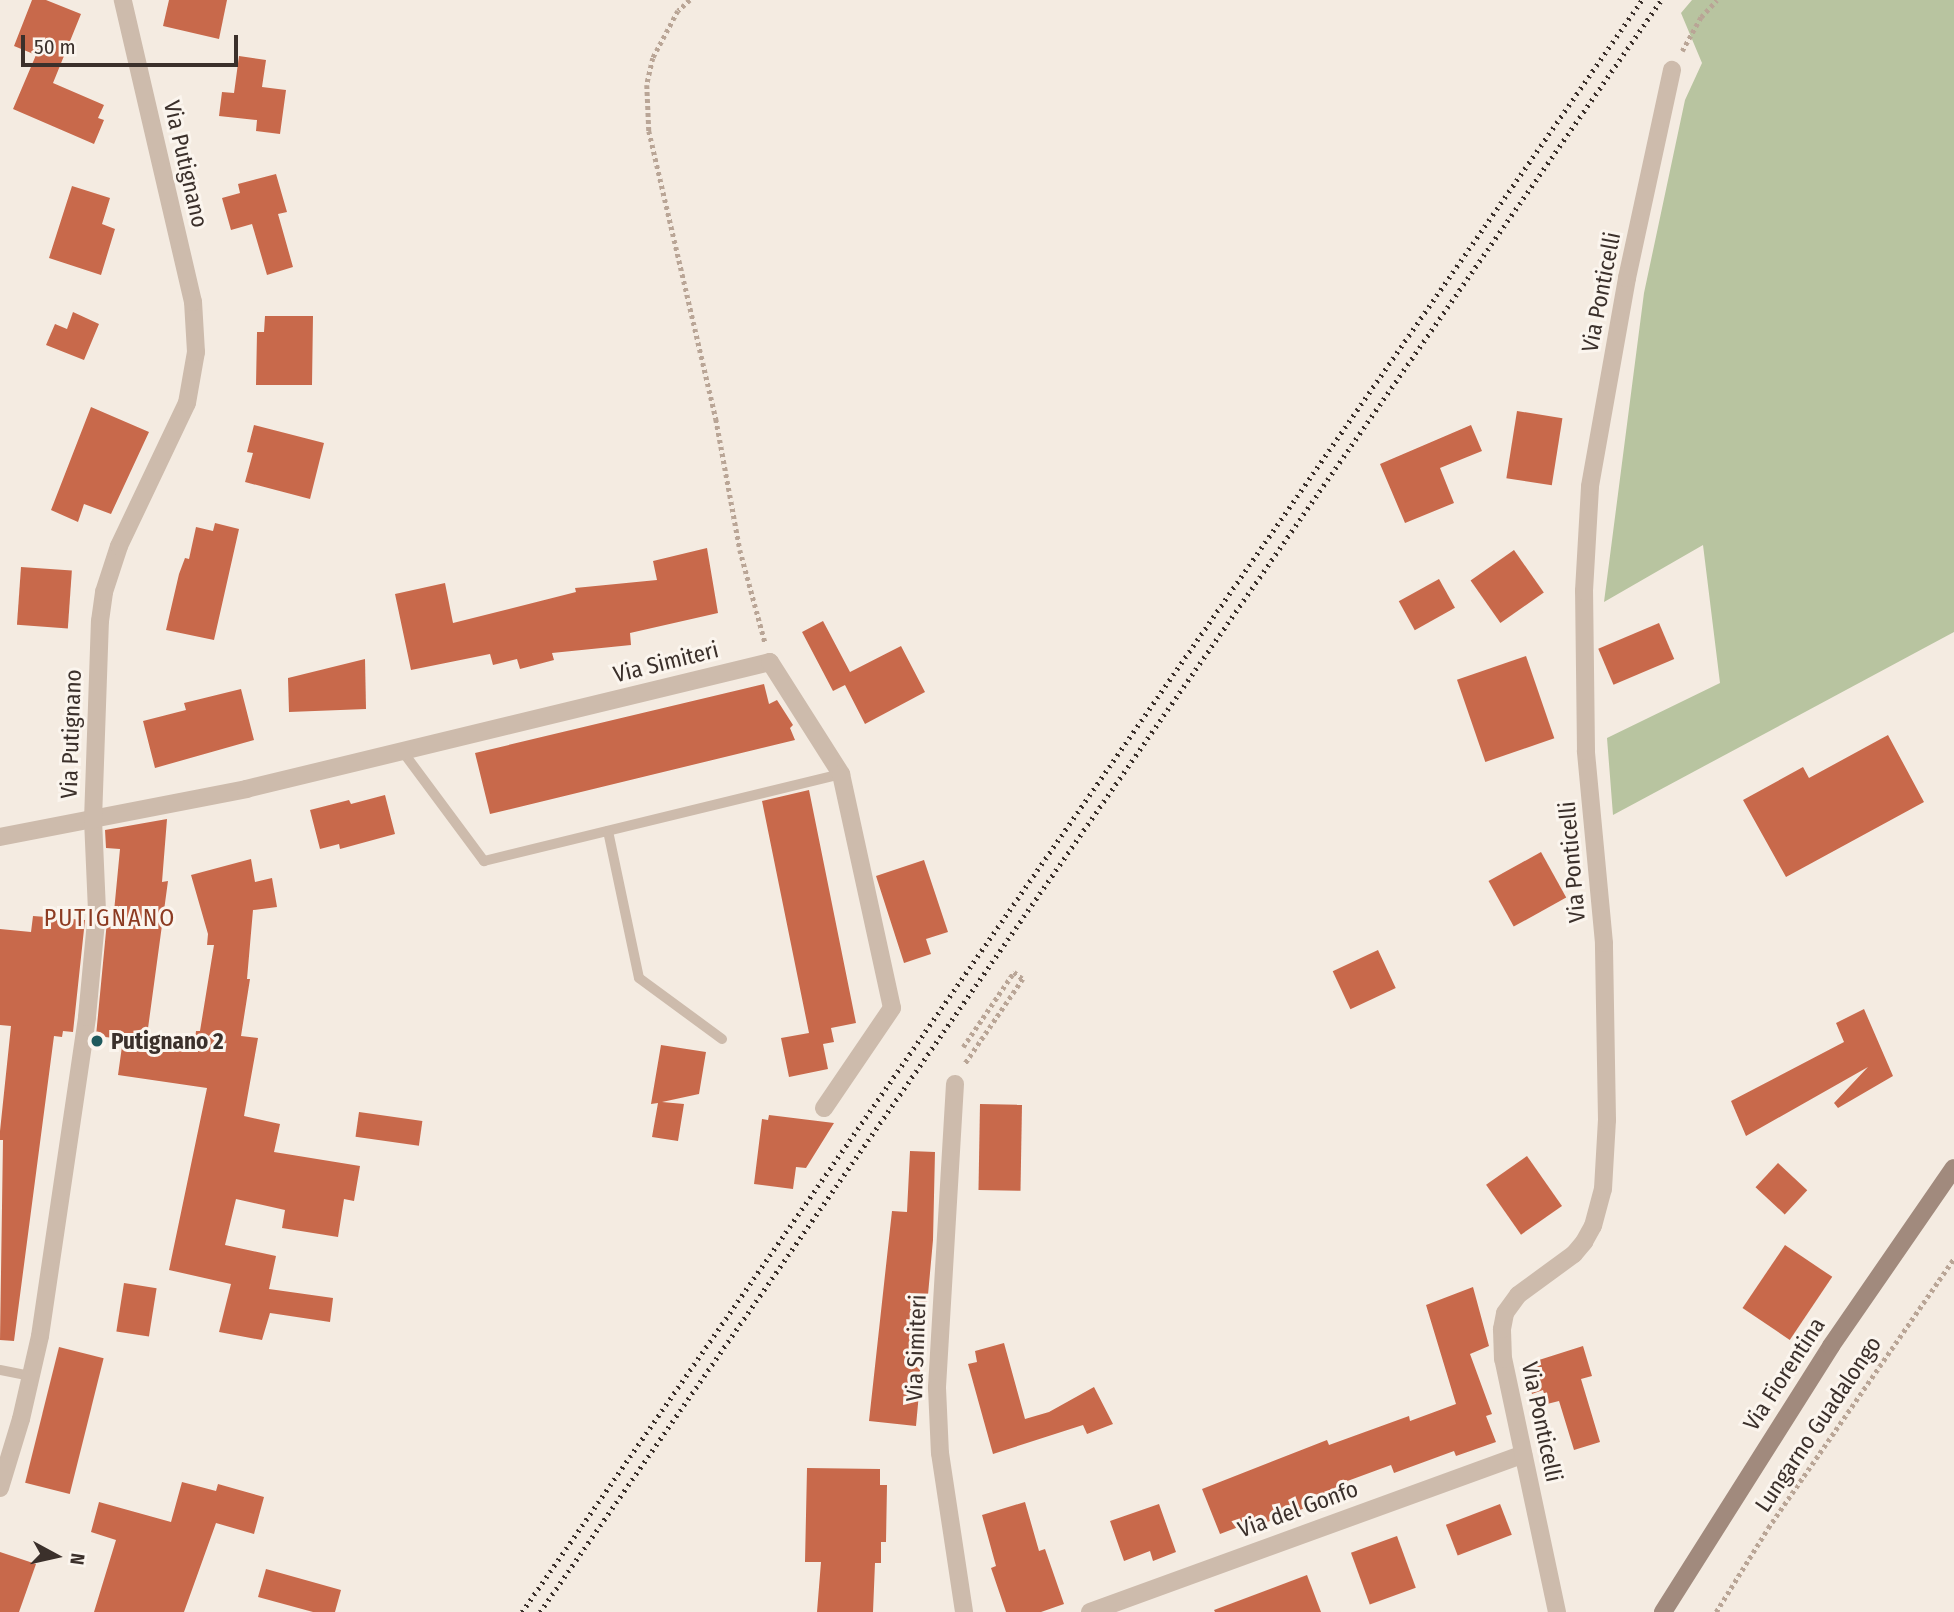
<!DOCTYPE html>
<style>
body{margin:0}
#map{position:relative;width:1954px;height:1612px;overflow:hidden;background:#f4ebe1;font-family:"Fira Sans Condensed",sans-serif}
div>[style]{position:absolute}
[style*='--x']{left:calc(var(--x)*1px);top:calc(var(--y)*1px);width:calc(var(--w)*1px);rotate:calc(var(--a)*1deg)}
.green>*{inset:0;background:#b8c4a0}
.building>*{inset:0;background:#c8694b;transform-origin:0 0}
.path>*{height:4.5px;margin-top:-2.25px;transform-origin:0;background:repeating-linear-gradient(90deg,#b9a596 0 3.5px,transparent 0 7px)}
.lane>*{height:10px;margin:-5px;padding:0 5px;transform-origin:5px;border-radius:5px;background:#cdbbac}
.street>*{height:18px;margin:-9px;padding:0 9px;transform-origin:9px;border-radius:9px;background:#cdbbac}
.secondary>*{height:18px;margin:-9px;padding:0 9px;transform-origin:9px;border-radius:9px;background:#a18a7d}
.rail>*{height:5px;margin-top:-2.5px;transform-origin:0;background:repeating-linear-gradient(90deg,#3b302b 0 2px,transparent 0 7px)}
.dots>*{width:19px;height:19px;translate:-50% -50%;box-sizing:border-box;border:4px solid #fbf5ee;border-radius:50%}
span{translate:-50% -50%;white-space:nowrap;text-align:center;line-height:1.15;-webkit-text-stroke:6px #fbf5ee;paint-order:stroke}
.street-label{font-size:23px;color:#3b302b}
.poi-label{font-size:23px;color:#3b302b;font-weight:700}
.left{translate:0 -50%;text-align:left}
.neighbourhood-label{font-size:24px;color:#8c3b22;letter-spacing:2px}
.north{position:absolute;left:21px;top:1521px;width:70px;height:70px;-webkit-text-stroke:5px #fbf5ee;paint-order:stroke;rotate:98deg;font-size:19px;font-weight:700;line-height:28px;text-align:center;color:#3b302b}
.north::after{content:'';display:block;margin:auto;width:24px;height:32px;background:#3b302b;clip-path:polygon(50% 0,100% 100%,50% 72%,0 100%)}
.scale{position:absolute;left:21px;top:35px;width:217px;height:32px;box-sizing:border-box;border:4px solid #3b302b;border-top:0;padding-left:9px;font-size:21px;line-height:24px;white-space:nowrap;color:#3b302b;-webkit-text-stroke:5px #fbf5ee;paint-order:stroke}
</style>
<div id="map">
<div class="green">
<div style="clip-path:polygon(1692px 0,1954px 0,1954px 632px,1613px 815px,1607px 738px,1720px 683px,1703px 545px,1604px 602px,1644px 293px,1685px 100px,1702px 63px,1681px 13px)"></div>
</div>
<div class="building">
<div style="clip-path:polygon(32px 0,46px 0,81px 14px,53px 83px,104px 105px,98px 118px,104px 120px,94px 144px,13px 109px,36px 55px,14px 46px)"></div>
<div style="clip-path:polygon(169px 0,227px 0,219px 39px,163px 26px)"></div>
<div style="clip-path:polygon(239px 56px,266px 60px,262px 87px,286px 90px,280px 134px,256px 131px,257px 120px,219px 116px,222px 92px,234px 93px)"></div>
<div style="clip-path:polygon(276px 174px,287px 212px,278px 214px,293px 267px,267px 275px,252px 224px,231px 230px,222px 198px,240px 193px,238px 184px)"></div>
<div style="clip-path:polygon(72px 186px,110px 198px,102px 224px,115px 229px,101px 275px,49px 258px)"></div>
<div style="clip-path:polygon(73px 312px,99px 324px,84px 360px,46px 345px,55px 324px,67px 329px)"></div>
<div style="clip-path:polygon(265px 316px,313px 316px,312px 385px,256px 385px,257px 332px,264px 332px)"></div>
<div style="clip-path:polygon(91px 407px,149px 432px,111px 514px,84px 504px,78px 522px,51px 510px)"></div>
<div style="left:1517px;top:411px;width:46px;height:68px;rotate:9deg"></div>
<div style="clip-path:polygon(254px 425px,324px 443px,310px 499px,245px 482px,253px 453px,247px 452px)"></div>
<div style="clip-path:polygon(1471px 425px,1482px 451px,1440px 468px,1454px 503px,1405px 523px,1380px 464px)"></div>
<div style="clip-path:polygon(215px 523px,239px 529px,214px 640px,166px 630px,179px 574px,185px 558px,189px 559px,196px 527px,213px 531px)"></div>
<div style="clip-path:polygon(707px 548px,718px 613px,630px 633px,631px 645px,552px 653px,554px 660px,520px 669px,517px 659px,493px 665px,490px 654px,411px 670px,395px 594px,445px 583px,453px 623px,576px 592px,575px 588px,657px 580px,653px 561px)"></div>
<div style="left:1514px;top:550px;width:52px;height:53px;rotate:55deg"></div>
<div style="left:21px;top:567px;width:51px;height:58px;rotate:4deg"></div>
<div style="left:1439px;top:579px;width:33px;height:46px;rotate:61deg"></div>
<div style="clip-path:polygon(823px 621px,850px 672px,901px 646px,925px 692px,865px 724px,845px 685px,833px 691px,802px 632px)"></div>
<div style="left:1659px;top:623px;width:39px;height:66px;rotate:67deg"></div>
<div style="left:1526px;top:656px;width:87px;height:73px;rotate:71deg"></div>
<div style="clip-path:polygon(365px 659px,366px 709px,289px 712px,288px 678px)"></div>
<div style="clip-path:polygon(764px 684px,769px 704px,777px 700px,793px 725px,790px 728px,795px 740px,490px 814px,475px 753px)"></div>
<div style="clip-path:polygon(241px 689px,254px 740px,155px 768px,143px 721px,186px 710px,184px 703px)"></div>
<div style="clip-path:polygon(1888px 735px,1924px 802px,1786px 877px,1743px 800px,1803px 767px,1809px 778px)"></div>
<div style="clip-path:polygon(809px 790px,856px 1023px,831px 1028px,834px 1042px,823px 1044px,828px 1069px,789px 1077px,781px 1038px,809px 1033px,762px 801px)"></div>
<div style="clip-path:polygon(385px 795px,395px 834px,340px 849px,339px 844px,320px 849px,310px 810px,349px 800px,351px 804px)"></div>
<div style="clip-path:polygon(167px 819px,162px 882px,168px 881px,146px 1043px,194px 1050px,196px 1031px,200px 1031px,214px 945px,207px 945px,208px 934px,191px 875px,251px 859px,255px 882px,272px 878px,277px 907px,253px 910px,247px 979px,250px 979px,241px 1036px,258px 1038px,244px 1116px,280px 1124px,274px 1152px,360px 1166px,354px 1201px,344px 1199px,338px 1237px,282px 1228px,285px 1210px,236px 1199px,225px 1245px,276px 1256px,269px 1289px,333px 1298px,330px 1322px,270px 1313px,262px 1340px,219px 1332px,231px 1284px,169px 1270px,207px 1088px,118px 1075px,123px 1039px,96px 1036px,107px 921px,113px 922px,120px 849px,106px 848px,105px 830px)"></div>
<div style="left:1541px;top:852px;width:52px;height:60px;rotate:61deg"></div>
<div style="clip-path:polygon(924px 860px,948px 932px,926px 939px,931px 954px,904px 963px,876px 876px)"></div>
<div style="clip-path:polygon(33px 916px,85px 920px,73px 1032px,63px 1031px,62px 1037px,54px 1036px,14px 1341px,0 1340px,3px 1140px,0 1140px,0 1131px,11px 1026px,0 1025px,0 929px,31px 932px)"></div>
<div style="left:1378px;top:950px;width:42px;height:50px;rotate:65deg"></div>
<div style="clip-path:polygon(1864px 1009px,1893px 1076px,1838px 1108px,1834px 1103px,1868px 1067px,1746px 1136px,1731px 1101px,1844px 1042px,1836px 1023px)"></div>
<div style="clip-path:polygon(661px 1045px,706px 1052px,699px 1094px,662px 1102px,684px 1104px,678px 1141px,652px 1137px,658px 1103px,651px 1104px)"></div>
<div style="left:980px;top:1104px;width:42px;height:86px;rotate:1deg"></div>
<div style="left:359px;top:1112px;width:64px;height:25px;rotate:8deg"></div>
<div style="clip-path:polygon(769px 1115px,834px 1123px,806px 1168px,796px 1167px,793px 1189px,754px 1184px,762px 1119px,768px 1120px)"></div>
<div style="clip-path:polygon(910px 1151px,935px 1152px,933px 1240px,916px 1426px,869px 1421px,892px 1211px,907px 1212px)"></div>
<div style="left:1527px;top:1156px;width:61px;height:50px;rotate:55deg"></div>
<div style="left:1778px;top:1163px;width:40px;height:33px;rotate:43deg"></div>
<div style="left:1785px;top:1245px;width:57px;height:76px;rotate:34deg"></div>
<div style="left:124px;top:1283px;width:33px;height:49px;rotate:9deg"></div>
<div style="clip-path:polygon(1473px 1287px,1489px 1346px,1470px 1354px,1492px 1414px,1486px 1416px,1496px 1442px,1456px 1456px,1454px 1451px,1394px 1473px,1391px 1465px,1342px 1483px,1346px 1493px,1243px 1531px,1241px 1526px,1220px 1534px,1202px 1489px,1327px 1440px,1329px 1445px,1409px 1416px,1410px 1421px,1456px 1404px,1426px 1305px)"></div>
<div style="clip-path:polygon(1004px 1343px,1025px 1419px,1049px 1412px,1094px 1387px,1113px 1424px,1087px 1434px,1083px 1425px,993px 1454px,968px 1364px,977px 1362px,975px 1351px)"></div>
<div style="clip-path:polygon(1583px 1346px,1592px 1376px,1581px 1379px,1600px 1442px,1574px 1450px,1559px 1401px,1547px 1404px,1543px 1390px,1532px 1394px,1523px 1365px)"></div>
<div style="left:59px;top:1347px;width:46px;height:140px;rotate:14deg"></div>
<div style="clip-path:polygon(807px 1468px,880px 1469px,880px 1485px,887px 1485px,886px 1542px,881px 1542px,881px 1563px,875px 1563px,873px 1612px,817px 1612px,821px 1562px,805px 1562px)"></div>
<div style="clip-path:polygon(182px 1482px,216px 1491px,218px 1484px,264px 1497px,254px 1534px,216px 1523px,184px 1612px,94px 1612px,116px 1540px,91px 1532px,99px 1502px,171px 1522px)"></div>
<div style="clip-path:polygon(1025px 1502px,1039px 1551px,1045px 1549px,1064px 1604px,1041px 1612px,1006px 1612px,991px 1568px,996px 1566px,982px 1515px)"></div>
<div style="clip-path:polygon(1159px 1504px,1176px 1552px,1153px 1561px,1150px 1551px,1124px 1561px,1110px 1521px)"></div>
<div style="left:1500px;top:1504px;width:33px;height:58px;rotate:69deg"></div>
<div style="left:1397px;top:1536px;width:55px;height:49px;rotate:70deg"></div>
<div style="clip-path:polygon(0 1552px,36px 1564px,19px 1612px,0 1612px)"></div>
<div style="clip-path:polygon(266px 1569px,341px 1590px,335px 1612px,313px 1612px,258px 1597px)"></div>
<div style="clip-path:polygon(1307px 1575px,1321px 1612px,1215px 1612px,1214px 1610px)"></div>
</div>
<div class="path">
<div style="--x:690;--y:0;--w:16;--a:137"></div>
<div style="--x:678;--y:11;--w:53;--a:118"></div>
<div style="--x:653;--y:58;--w:28;--a:103"></div>
<div style="--x:647;--y:85;--w:46;--a:87.5"></div>
<div style="--x:649;--y:131;--w:296;--a:76.9"></div>
<div style="--x:716;--y:419;--w:133;--a:79.6"></div>
<div style="--x:740;--y:550;--w:95;--a:74.8"></div>
<div style="--x:1682;--y:51;--w:39;--a:-61"></div>
<div style="--x:1701;--y:17;--w:23;--a:-47"></div>
<div style="--x:963;--y:1047;--w:91;--a:-55.8"></div>
<div style="--x:1014;--y:972;--w:11;--a:38"></div>
<div style="--x:1023;--y:979;--w:103;--a:124.3"></div>
<div style="--x:1716;--y:1612;--w:99;--a:-58.2"></div>
<div style="--x:1768;--y:1528;--w:328;--a:-55.4"></div>
</div>
<div class="lane">
<div style="--x:403;--y:752;--w:136;--a:53.4"></div>
<div style="--x:484;--y:861;--w:367;--a:-13.7"></div>
<div style="--x:608;--y:831;--w:150;--a:78.1"></div>
<div style="--x:639;--y:978;--w:103;--a:36.3"></div>
<div style="--x:0;--y:1370;--w:33;--a:11"></div>
</div>
<div class="street">
<div style="--x:0;--y:837;--w:251;--a:-11"></div>
<div style="--x:246;--y:789;--w:539;--a:-13.62"></div>
<div style="--x:770;--y:662;--w:133;--a:57.6"></div>
<div style="--x:841;--y:774;--w:239;--a:77.7"></div>
<div style="--x:892;--y:1008;--w:121;--a:124.2"></div>
<div style="--x:955;--y:1084;--w:305;--a:93.4"></div>
<div style="--x:937;--y:1388;--w:65;--a:87.4"></div>
<div style="--x:940;--y:1453;--w:161;--a:81.4"></div>
<div style="--x:0;--y:1488;--w:72;--a:-73.1"></div>
<div style="--x:21;--y:1419;--w:85;--a:-77.1"></div>
<div style="--x:40;--y:1336;--w:322;--a:-81.6"></div>
<div style="--x:87;--y:1017;--w:106;--a:-84.6"></div>
<div style="--x:97;--y:911;--w:91;--a:-92.5"></div>
<div style="--x:93;--y:820;--w:199;--a:-88"></div>
<div style="--x:100;--y:621;--w:29;--a:-82"></div>
<div style="--x:104;--y:592;--w:48;--a:-71.9"></div>
<div style="--x:119;--y:546;--w:158;--a:-64.6"></div>
<div style="--x:187;--y:403;--w:52;--a:-80"></div>
<div style="--x:196;--y:352;--w:50;--a:-93.4"></div>
<div style="--x:193;--y:302;--w:310;--a:-103.1"></div>
<div style="--x:1090;--y:1612;--w:461;--a:-20"></div>
<div style="--x:1557;--y:1612;--w:259;--a:-102"></div>
<div style="--x:1503;--y:1359;--w:30;--a:-92"></div>
<div style="--x:1502;--y:1329;--w:16;--a:-79"></div>
<div style="--x:1505;--y:1313;--w:22;--a:-54"></div>
<div style="--x:1518;--y:1295;--w:69;--a:-36.2"></div>
<div style="--x:1574;--y:1254;--w:16;--a:-50"></div>
<div style="--x:1584;--y:1242;--w:18;--a:-61"></div>
<div style="--x:1593;--y:1226;--w:38;--a:-75"></div>
<div style="--x:1603;--y:1189;--w:69;--a:-86.7"></div>
<div style="--x:1607;--y:1120;--w:177;--a:-91"></div>
<div style="--x:1604;--y:943;--w:193;--a:-95.4"></div>
<div style="--x:1586;--y:751;--w:160;--a:-90.7"></div>
<div style="--x:1584;--y:591;--w:105;--a:-86.7"></div>
<div style="--x:1590;--y:486;--w:211;--a:-79.9"></div>
<div style="--x:1627;--y:278;--w:213;--a:-77.8"></div>
</div>
<div class="secondary">
<div style="--x:1663;--y:1612;--w:315;--a:-57.7"></div>
<div style="--x:1831;--y:1346;--w:216;--a:-55.4"></div>
</div>
<div class="rail">
<div style="--x:522;--y:1612;--w:1963;--a:-55.21"></div>
<div style="--x:540;--y:1612;--w:1963;--a:-55.18"></div>
</div>
<div class="dots">
<div style="left:97px;top:1041px;background:#1f5a5e"></div>
</div>
<div class="street-label">
<span style="left:186px;top:164px;rotate:77deg">Via Putignano</span>
<span style="left:1601px;top:292px;rotate:-79deg">Via Ponticelli</span>
<span style="left:666px;top:662px;rotate:-14deg">Via Simiteri</span>
<span style="left:71px;top:734px;rotate:-88deg">Via Putignano</span>
<span style="left:1572px;top:862px;rotate:-95deg">Via Ponticelli</span>
<span style="left:916px;top:1348px;rotate:-88deg">Via Simiteri</span>
<span style="left:1784px;top:1374px;rotate:-57deg">Via Fiorentina</span>
<span style="left:1542px;top:1422px;rotate:78deg">Via Ponticelli</span>
<span style="left:1818px;top:1424px;rotate:-56deg">Lungarno Guadalongo</span>
<span style="left:1298px;top:1509px;rotate:-20deg">Via del Gonfo</span>
</div>
<div class="poi-label">
<span class="left" style="left:111px;top:1041px">Putignano 2</span>
</div>
<div class="neighbourhood-label">
<span style="left:110px;top:919px">PUTIGNANO</span>
</div>
<div class="north">N</div>
<div class="scale">50 m</div>
</div>
